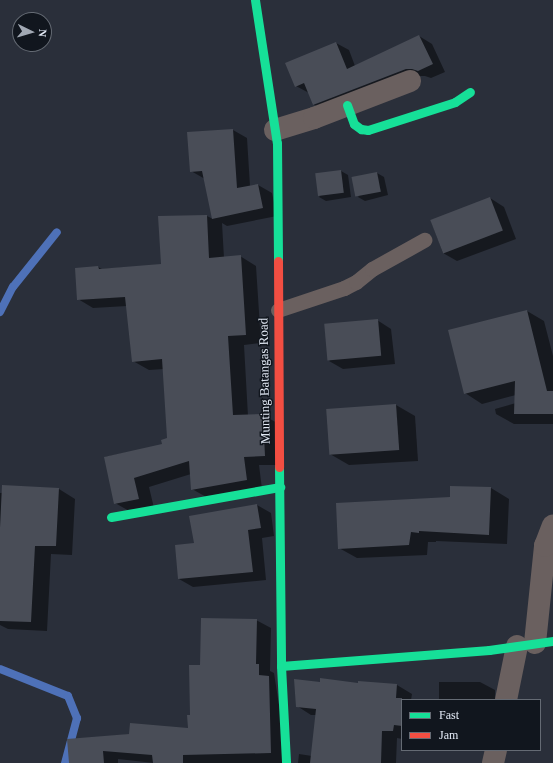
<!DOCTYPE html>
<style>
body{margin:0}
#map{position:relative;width:553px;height:763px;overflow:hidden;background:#2a2f3a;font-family:"Times New Roman",serif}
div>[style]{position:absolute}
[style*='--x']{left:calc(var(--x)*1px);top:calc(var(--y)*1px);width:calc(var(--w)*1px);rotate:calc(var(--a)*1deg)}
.shadow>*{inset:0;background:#0007}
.stream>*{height:8px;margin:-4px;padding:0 4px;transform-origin:4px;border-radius:4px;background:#4e71b8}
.building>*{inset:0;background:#494d57;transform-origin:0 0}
.lane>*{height:15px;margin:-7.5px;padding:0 7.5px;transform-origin:7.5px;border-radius:7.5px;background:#6a605f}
.street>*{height:22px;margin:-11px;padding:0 11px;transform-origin:11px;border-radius:11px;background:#6a605f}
.fast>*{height:9px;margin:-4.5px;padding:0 4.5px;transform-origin:4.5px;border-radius:4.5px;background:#16e098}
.jam>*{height:9px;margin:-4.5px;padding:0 4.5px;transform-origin:4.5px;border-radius:4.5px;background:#f24e42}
span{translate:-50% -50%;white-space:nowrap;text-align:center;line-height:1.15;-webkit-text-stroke:3px #11161e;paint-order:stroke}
.street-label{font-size:13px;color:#e3eaf6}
.legend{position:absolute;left:401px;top:699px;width:140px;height:52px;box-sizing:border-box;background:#11161e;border:1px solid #656b74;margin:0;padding:5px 7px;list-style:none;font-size:12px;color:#e3eaf6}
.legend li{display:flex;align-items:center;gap:8px;height:20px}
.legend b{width:20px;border:1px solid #656b74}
.north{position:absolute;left:12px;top:12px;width:40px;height:40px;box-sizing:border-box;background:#11161e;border:1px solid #656b74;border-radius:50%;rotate:95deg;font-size:11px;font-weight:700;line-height:16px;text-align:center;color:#e3eaf6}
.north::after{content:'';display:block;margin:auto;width:14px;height:18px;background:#a2a9b4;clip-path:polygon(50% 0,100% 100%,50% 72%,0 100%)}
</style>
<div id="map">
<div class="shadow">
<div style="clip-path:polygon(419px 36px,432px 44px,445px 72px,431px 78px,425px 76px,419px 76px,326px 112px,313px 104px,309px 93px,296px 86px,336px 43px,349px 50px,355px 66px)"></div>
<div style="clip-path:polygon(233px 130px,247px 138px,250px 186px,258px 185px,272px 193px,277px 216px,227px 226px,222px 223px,224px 258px,240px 256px,256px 266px,261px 343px,244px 345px,248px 416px,263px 415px,279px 424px,280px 465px,259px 465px,262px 489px,208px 498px,192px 489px,191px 474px,149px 487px,154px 508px,131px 512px,115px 503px,105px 457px,163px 445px,168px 439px,164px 369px,149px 370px,133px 361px,127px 306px,93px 308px,78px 299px,98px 267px,102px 269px,163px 265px,207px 216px,213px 219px,205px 179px,191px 171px)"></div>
<div style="clip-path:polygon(341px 171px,348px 175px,351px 197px,326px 201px,319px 197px)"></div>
<div style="clip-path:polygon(377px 173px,384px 177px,388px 195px,365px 201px,358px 197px)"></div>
<div style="clip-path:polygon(490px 198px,504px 207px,516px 239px,457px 261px,443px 253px,431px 221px)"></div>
<div style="clip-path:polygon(527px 311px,544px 321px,553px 356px,553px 424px,514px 424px,496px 414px,495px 409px,516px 403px,516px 395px,482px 404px,465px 393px)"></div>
<div style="clip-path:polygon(377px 320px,391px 329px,395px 364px,343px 369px,329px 361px)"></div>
<div style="clip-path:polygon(396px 405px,415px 416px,418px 461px,349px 465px,330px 454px)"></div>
<div style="clip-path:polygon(451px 487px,491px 488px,509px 499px,507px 544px,436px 541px,436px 542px,428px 542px,427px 555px,357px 558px,339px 548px,451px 498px)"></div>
<div style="clip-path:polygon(59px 489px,75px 499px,72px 555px,51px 554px,47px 631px,8px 629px,0 625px,0 493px)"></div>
<div style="clip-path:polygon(257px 505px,271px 513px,274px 536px,262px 538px,266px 580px,193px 587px,179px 579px,195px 544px)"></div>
<div style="clip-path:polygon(256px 620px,271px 628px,270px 671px,274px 673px,288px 763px,154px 763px,118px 759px,118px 763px,70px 763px,68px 740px,189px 729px,201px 666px)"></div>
<div style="clip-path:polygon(359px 682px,397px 685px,412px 694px,411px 700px,402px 700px,402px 739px,397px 738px,396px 763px,298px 763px,299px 754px,312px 756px,316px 715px,311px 715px,297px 706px,321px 684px,359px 684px)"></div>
<div style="clip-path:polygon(439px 682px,480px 682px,495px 690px,495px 700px,439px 700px)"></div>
</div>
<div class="stream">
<div style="--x:0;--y:312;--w:28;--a:-63"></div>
<div style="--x:13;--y:287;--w:70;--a:-51.3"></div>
<div style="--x:0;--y:669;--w:73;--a:21.7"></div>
<div style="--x:68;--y:696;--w:24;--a:68"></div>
<div style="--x:77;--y:718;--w:47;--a:104.9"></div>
</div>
<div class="building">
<div style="clip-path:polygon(419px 35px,433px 64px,418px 71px,412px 69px,406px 69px,313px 105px,304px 83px,295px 87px,285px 63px,336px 42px,347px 69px)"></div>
<div style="clip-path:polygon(233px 129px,237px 188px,258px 184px,263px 208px,212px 219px,202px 171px,190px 172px,187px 132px)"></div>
<div style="left:341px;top:170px;width:23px;height:26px;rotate:83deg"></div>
<div style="left:377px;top:172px;width:20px;height:26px;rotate:79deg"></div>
<div style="left:490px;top:197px;width:36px;height:64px;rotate:69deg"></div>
<div style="clip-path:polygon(207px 215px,209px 258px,241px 255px,246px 335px,228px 336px,233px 415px,263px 414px,265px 456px,244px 457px,247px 480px,191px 490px,189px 461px,134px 478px,139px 499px,114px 504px,104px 457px,162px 444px,161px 440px,167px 438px,162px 359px,132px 362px,125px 297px,77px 300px,75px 268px,98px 266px,99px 269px,161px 264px,158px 216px)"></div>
<div style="clip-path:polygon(527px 310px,547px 391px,553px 391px,553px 414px,514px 414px,515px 381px,464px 394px,448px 330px)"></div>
<div style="left:378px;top:319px;width:37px;height:54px;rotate:85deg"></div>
<div style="left:396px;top:404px;width:46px;height:70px;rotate:86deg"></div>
<div style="clip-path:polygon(2px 485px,59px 488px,56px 546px,35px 546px,31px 622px,0 621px,0 528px)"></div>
<div style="clip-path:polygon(450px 486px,491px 487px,489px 535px,419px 531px,419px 533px,411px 532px,409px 545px,338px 549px,336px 503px,450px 497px)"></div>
<div style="clip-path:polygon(257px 504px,261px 528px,248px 530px,253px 572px,178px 579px,175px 545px,194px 543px,189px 516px)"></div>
<div style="clip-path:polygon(201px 618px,257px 619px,256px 664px,259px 664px,259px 675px,269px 676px,271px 753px,183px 755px,183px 763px,153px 763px,152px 755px,103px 751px,104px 763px,69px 763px,67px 739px,129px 734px,130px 723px,188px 728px,187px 715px,190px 715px,189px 665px,200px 665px)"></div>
<div style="clip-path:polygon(320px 678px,358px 683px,358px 681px,397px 684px,396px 698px,402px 698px,402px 726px,394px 725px,393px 731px,382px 731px,381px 763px,310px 763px,316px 709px,296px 707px,294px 679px,320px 682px)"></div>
</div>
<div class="lane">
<div style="--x:278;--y:310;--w:70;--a:-18.4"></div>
<div style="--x:344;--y:288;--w:13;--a:-27"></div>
<div style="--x:356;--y:282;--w:21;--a:-39"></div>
<div style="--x:372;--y:269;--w:60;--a:-29.1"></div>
</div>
<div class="street">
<div style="--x:275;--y:130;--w:41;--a:-17.1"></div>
<div style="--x:314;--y:118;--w:103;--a:-21.1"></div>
<div style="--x:535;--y:643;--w:98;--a:-84.1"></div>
<div style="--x:545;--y:546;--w:22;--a:-69"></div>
<div style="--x:506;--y:700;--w:55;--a:-78.5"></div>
<div style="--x:493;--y:763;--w:13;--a:-77"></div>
</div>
<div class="fast">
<div style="--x:255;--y:0;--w:145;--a:81.3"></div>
<div style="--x:277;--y:143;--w:118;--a:89.5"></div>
<div style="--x:347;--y:105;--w:20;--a:70"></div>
<div style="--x:354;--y:124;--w:9;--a:36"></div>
<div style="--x:361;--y:129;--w:7;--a:8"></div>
<div style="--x:368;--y:130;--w:91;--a:-17.8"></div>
<div style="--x:455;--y:102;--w:18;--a:-34"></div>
<div style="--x:279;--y:467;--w:199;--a:89.4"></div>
<div style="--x:281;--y:666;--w:97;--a:87"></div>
<div style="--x:111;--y:517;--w:172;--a:-10.1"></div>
<div style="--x:281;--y:666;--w:209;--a:-4.4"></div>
<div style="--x:489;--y:650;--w:65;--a:-8"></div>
</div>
<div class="jam">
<div style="--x:278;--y:261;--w:206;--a:89.7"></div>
</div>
<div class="street-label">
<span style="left:265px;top:381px;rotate:-91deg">Munting Batangas Road</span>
</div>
<ul class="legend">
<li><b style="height:5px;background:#16e098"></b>Fast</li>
<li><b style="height:5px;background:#f24e42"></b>Jam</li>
</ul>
<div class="north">N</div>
</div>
